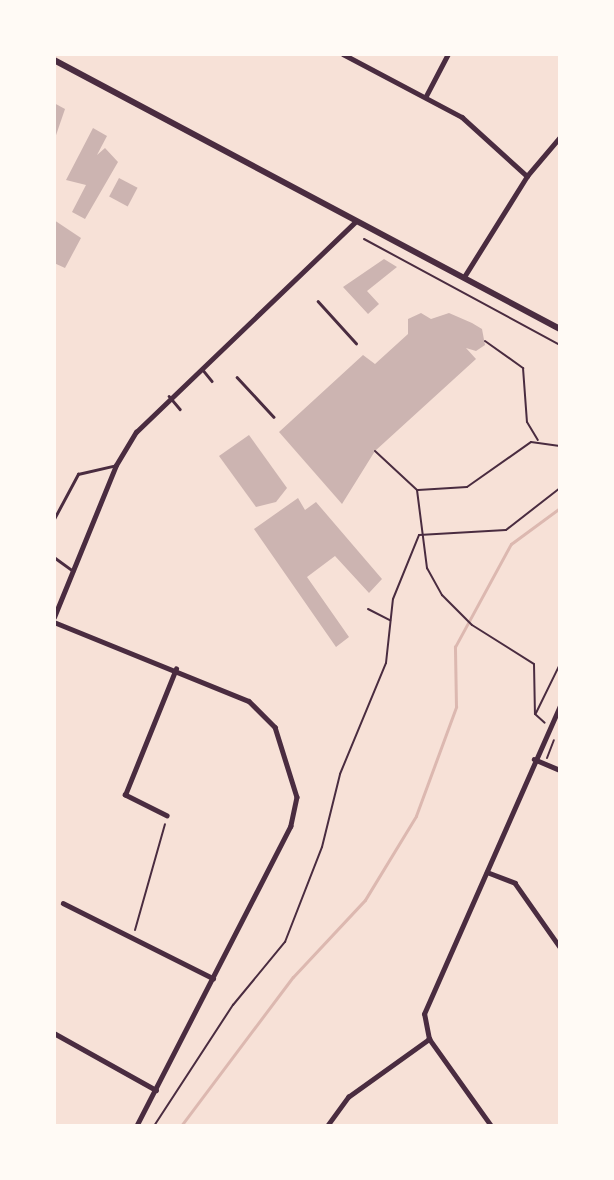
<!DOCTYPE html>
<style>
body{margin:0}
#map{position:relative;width:614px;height:1180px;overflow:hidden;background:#f7e1d7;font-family:"Asap Condensed",sans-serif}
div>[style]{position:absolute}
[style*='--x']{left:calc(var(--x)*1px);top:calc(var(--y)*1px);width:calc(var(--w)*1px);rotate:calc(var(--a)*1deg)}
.stream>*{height:2.5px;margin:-1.25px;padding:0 1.25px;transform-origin:1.25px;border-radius:1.25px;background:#dcb8b0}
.building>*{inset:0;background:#ccb4b1;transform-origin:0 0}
.path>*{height:2px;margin:-1px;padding:0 1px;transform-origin:1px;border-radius:1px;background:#4a2c40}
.service>*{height:2.5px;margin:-1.25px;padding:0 1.25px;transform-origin:1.25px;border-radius:1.25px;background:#4a2c40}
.minor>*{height:4.5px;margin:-2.25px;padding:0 2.25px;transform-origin:2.25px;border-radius:2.25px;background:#4a2c40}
.tertiary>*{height:5px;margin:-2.5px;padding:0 2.5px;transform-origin:2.5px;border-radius:2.5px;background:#4a2c40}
.secondary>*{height:6px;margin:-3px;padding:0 3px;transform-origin:3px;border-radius:3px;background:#4a2c40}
span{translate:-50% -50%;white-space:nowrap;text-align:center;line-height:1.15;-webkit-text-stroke:7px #fffaf5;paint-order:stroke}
.frame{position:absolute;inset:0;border:56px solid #fffaf5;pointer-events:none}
</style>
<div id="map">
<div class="stream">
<div style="--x:181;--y:1126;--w:186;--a:-53.1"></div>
<div style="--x:293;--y:977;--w:105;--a:-46.9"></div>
<div style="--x:365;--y:900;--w:98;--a:-58.7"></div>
<div style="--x:416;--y:816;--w:116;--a:-69.8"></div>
<div style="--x:456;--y:707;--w:60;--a:-91"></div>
<div style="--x:455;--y:647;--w:117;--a:-61.5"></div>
<div style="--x:511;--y:544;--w:61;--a:-36.3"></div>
</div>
<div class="building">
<div style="clip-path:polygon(54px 103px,65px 109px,54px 141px)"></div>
<div style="clip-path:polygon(93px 128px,107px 136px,97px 155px,105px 148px,118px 162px,85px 219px,72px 212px,86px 185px,66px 180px)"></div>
<div style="left:119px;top:178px;width:21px;height:21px;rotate:28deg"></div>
<div style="clip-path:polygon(54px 220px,81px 238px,65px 268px,54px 263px)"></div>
<div style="clip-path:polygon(384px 259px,397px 267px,367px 291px,379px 304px,368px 314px,343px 287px)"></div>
<div style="clip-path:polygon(421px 313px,431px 319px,449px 313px,472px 323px,482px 329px,485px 345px,476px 351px,466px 348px,476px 359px,375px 451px,342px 504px,279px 432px,363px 355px,375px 364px,408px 334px,408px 319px)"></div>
<div style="clip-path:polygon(249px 435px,287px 488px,276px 502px,256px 507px,219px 456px)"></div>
<div style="clip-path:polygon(298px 498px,305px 510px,316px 502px,382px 579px,369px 593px,335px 556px,307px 577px,349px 637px,336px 647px,254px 529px)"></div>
</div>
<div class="path">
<div style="--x:364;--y:239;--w:223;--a:28.4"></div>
<div style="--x:485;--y:341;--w:47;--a:35.4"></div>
<div style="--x:523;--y:368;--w:54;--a:85.8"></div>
<div style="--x:527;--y:422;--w:21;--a:59"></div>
<div style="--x:375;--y:451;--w:57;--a:42.9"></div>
<div style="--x:417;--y:490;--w:79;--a:82.7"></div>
<div style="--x:427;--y:568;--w:31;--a:61"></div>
<div style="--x:442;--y:595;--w:42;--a:45"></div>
<div style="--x:472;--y:625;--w:73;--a:32.2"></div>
<div style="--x:534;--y:664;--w:50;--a:88.9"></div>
<div style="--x:535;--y:714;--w:13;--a:42"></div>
<div style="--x:418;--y:490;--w:49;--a:-3.5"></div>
<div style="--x:467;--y:487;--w:78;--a:-35.1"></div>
<div style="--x:531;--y:442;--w:29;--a:8"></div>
<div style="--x:368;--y:609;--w:25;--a:27"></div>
<div style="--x:536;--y:713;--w:55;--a:-63.9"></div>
<div style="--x:547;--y:758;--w:19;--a:-69"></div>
<div style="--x:135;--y:930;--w:110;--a:-74.2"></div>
<div style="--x:154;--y:1126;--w:145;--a:-56.9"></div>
<div style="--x:233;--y:1005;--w:82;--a:-50.5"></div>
<div style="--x:285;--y:942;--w:102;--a:-68.7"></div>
<div style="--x:322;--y:847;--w:75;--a:-76.1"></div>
<div style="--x:340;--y:774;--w:120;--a:-67.5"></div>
<div style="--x:386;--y:663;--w:64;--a:-83.8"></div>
<div style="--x:393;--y:599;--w:69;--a:-67.9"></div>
<div style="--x:419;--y:535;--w:87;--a:-3.3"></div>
<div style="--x:506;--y:530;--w:68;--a:-37.9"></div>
</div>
<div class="service">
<div style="--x:318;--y:301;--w:57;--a:47.9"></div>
<div style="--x:203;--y:370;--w:14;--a:51"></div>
<div style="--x:237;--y:377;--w:54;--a:47.2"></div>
<div style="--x:169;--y:396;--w:17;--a:50"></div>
<div style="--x:54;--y:519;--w:51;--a:-61.9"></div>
<div style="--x:78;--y:474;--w:39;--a:-13"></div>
<div style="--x:54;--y:557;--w:24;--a:36"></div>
</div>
<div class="minor">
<div style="--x:343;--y:54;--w:135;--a:27.9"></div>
<div style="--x:462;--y:117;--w:88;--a:42.2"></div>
<div style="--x:426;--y:96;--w:47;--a:-62.4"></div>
<div style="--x:464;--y:277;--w:119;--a:-58"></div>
<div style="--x:527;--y:176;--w:51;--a:-49.8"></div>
<div style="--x:54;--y:622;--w:210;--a:22.1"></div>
<div style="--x:249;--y:701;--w:37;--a:45"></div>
<div style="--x:275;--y:727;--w:73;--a:72.6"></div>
<div style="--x:297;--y:797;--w:30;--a:102"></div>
<div style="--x:291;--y:826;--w:337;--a:117.2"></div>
<div style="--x:534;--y:759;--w:28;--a:23"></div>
<div style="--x:167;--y:816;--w:47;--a:-153.4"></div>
<div style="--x:125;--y:795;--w:136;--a:-68"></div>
<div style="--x:487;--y:872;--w:30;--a:21"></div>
<div style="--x:515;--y:883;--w:78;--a:54.9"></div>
<div style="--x:63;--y:903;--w:168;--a:26.6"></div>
<div style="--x:54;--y:1033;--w:117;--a:29.2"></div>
<div style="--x:327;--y:1126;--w:36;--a:-54"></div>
<div style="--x:348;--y:1097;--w:100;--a:-35.6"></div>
<div style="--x:491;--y:1126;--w:107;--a:-125.5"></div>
<div style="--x:429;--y:1039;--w:25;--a:-101"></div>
<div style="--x:424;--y:1014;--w:338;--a:-66.2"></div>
</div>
<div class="tertiary">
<div style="--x:54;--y:617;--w:164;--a:-67.8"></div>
<div style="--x:116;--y:465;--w:39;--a:-59"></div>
<div style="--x:136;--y:432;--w:305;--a:-43.8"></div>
</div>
<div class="secondary">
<div style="--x:54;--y:60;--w:573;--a:28"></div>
</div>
<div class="frame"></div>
</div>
